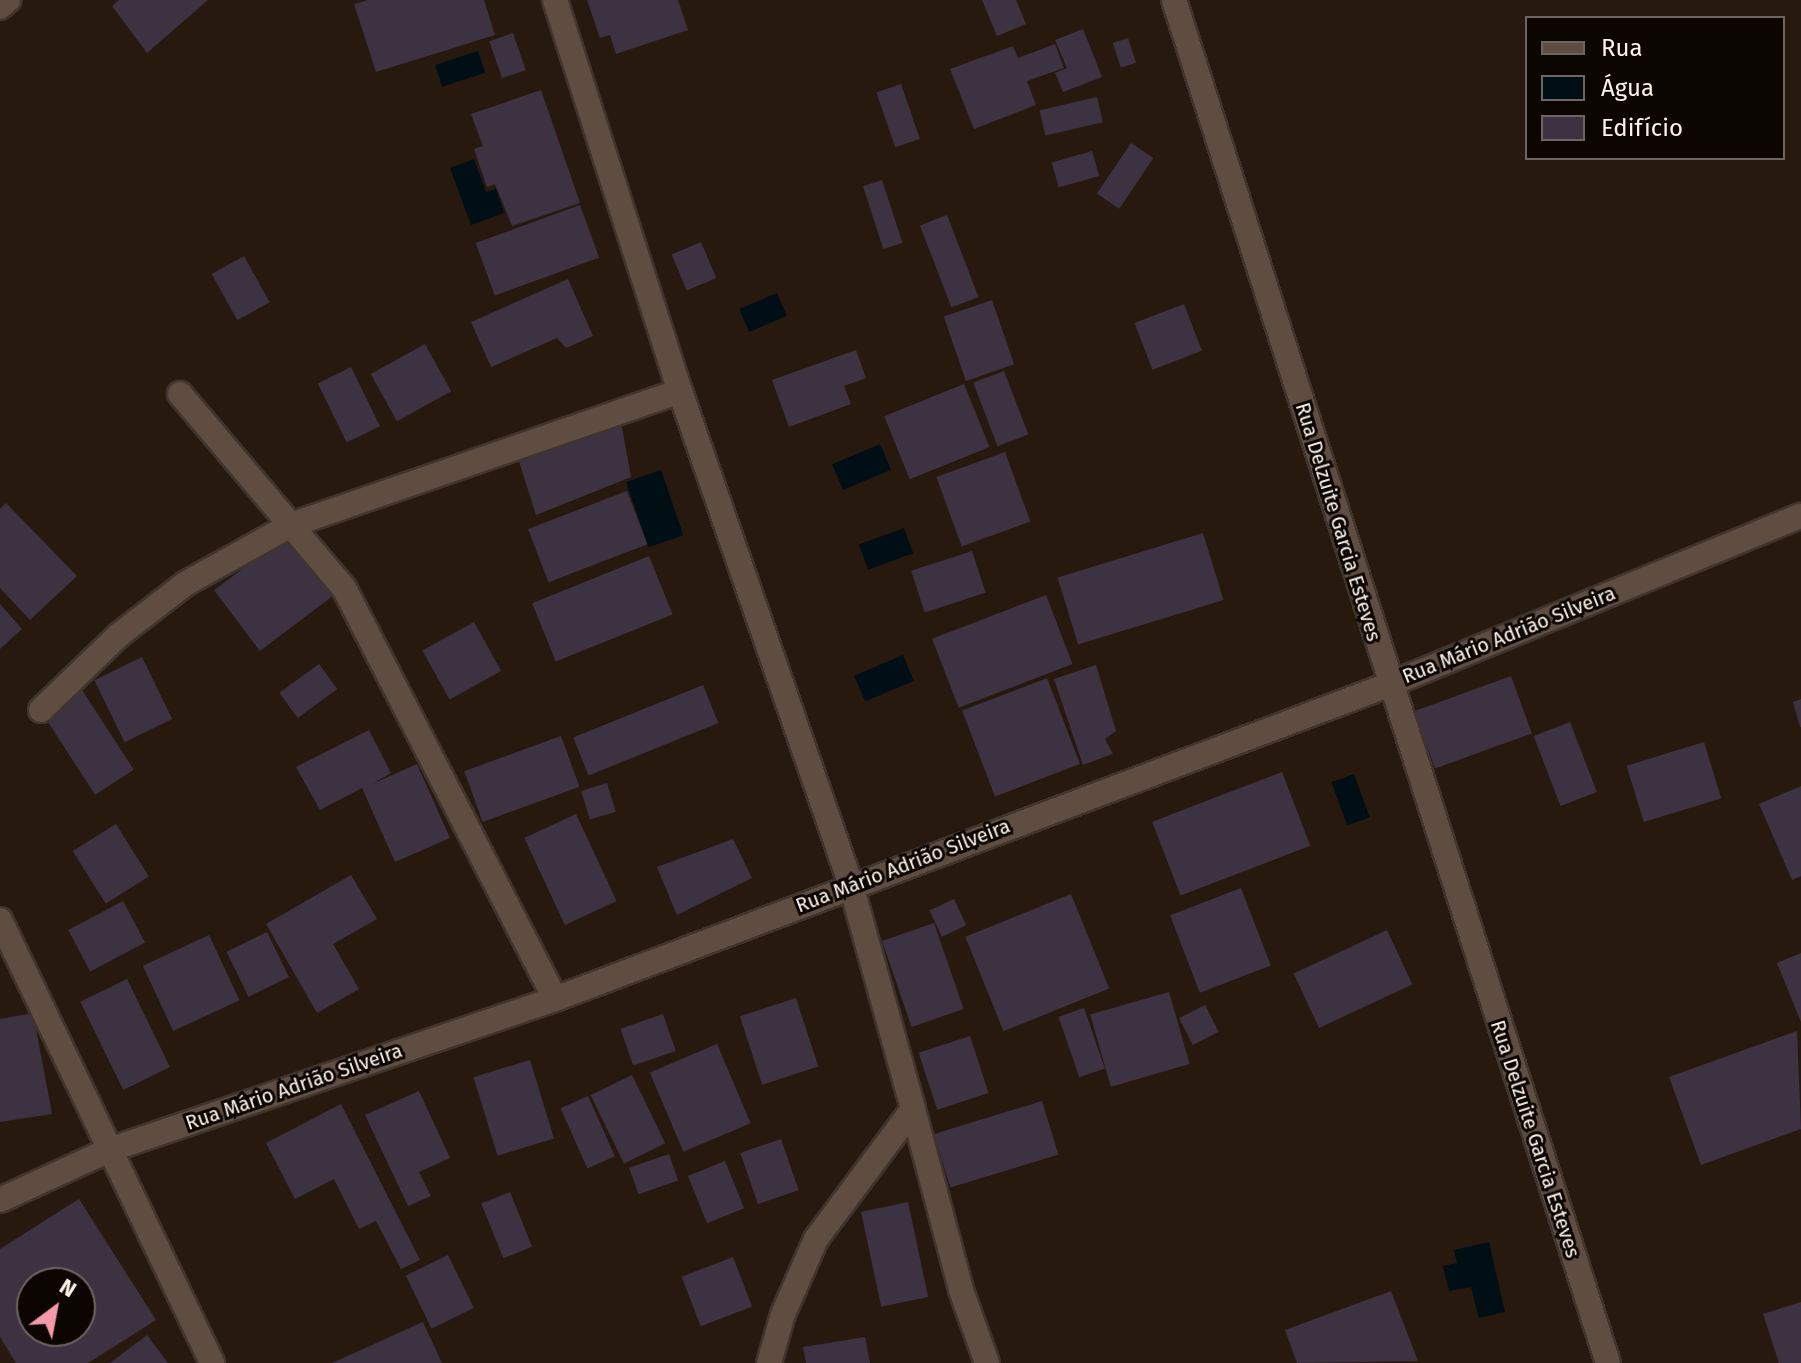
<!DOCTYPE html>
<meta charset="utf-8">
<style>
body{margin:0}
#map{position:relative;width:1801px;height:1363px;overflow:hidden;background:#28190e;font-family:"Fira Sans",sans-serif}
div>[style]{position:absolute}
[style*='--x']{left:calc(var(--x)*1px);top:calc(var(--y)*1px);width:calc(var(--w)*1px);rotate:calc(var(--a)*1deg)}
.water>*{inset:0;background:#000e15;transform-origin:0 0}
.building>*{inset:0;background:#3d3242;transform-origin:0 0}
.roads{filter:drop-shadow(2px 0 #40342f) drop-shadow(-2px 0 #40342f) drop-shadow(0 2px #40342f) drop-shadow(0 -2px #40342f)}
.street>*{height:24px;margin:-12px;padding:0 12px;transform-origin:12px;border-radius:12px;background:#5e4d40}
span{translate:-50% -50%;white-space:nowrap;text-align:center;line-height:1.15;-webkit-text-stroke:6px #0c0603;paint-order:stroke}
.street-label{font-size:20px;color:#fef3eb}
.legend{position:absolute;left:1525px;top:16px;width:260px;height:144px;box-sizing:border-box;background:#0c0603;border:2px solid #6d6560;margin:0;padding:10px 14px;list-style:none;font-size:24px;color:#fef3eb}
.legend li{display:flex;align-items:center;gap:16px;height:40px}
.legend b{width:40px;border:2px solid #6d6560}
.north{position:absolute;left:16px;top:1267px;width:80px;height:80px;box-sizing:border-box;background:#0c0603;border:2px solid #6d6560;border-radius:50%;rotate:32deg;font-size:22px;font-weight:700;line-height:32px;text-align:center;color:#fef3eb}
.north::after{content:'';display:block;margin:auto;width:28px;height:36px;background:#f39aa8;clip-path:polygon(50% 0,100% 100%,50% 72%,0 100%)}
</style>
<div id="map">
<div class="water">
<div style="left:478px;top:51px;width:23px;height:45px;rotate:72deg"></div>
<div style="clip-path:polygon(474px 159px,486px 192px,496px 189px,504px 213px,471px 225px,450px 168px)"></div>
<div style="left:777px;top:293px;width:25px;height:41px;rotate:67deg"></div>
<div style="left:880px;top:444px;width:28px;height:52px;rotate:67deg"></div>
<div style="left:661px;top:470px;width:69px;height:37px;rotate:71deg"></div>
<div style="left:904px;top:528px;width:27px;height:48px;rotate:70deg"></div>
<div style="left:903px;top:655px;width:28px;height:53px;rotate:67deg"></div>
<div style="left:1354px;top:774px;width:46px;height:24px;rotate:70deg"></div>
<div style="clip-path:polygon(1489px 1242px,1505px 1312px,1479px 1318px,1471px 1287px,1449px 1291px,1443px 1266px,1457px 1263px,1454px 1250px)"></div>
</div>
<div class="building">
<div style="clip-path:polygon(119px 0,208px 0,147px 53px,112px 6px)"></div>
<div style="clip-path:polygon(368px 0,484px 0,495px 35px,376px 72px,354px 4px)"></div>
<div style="clip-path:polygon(587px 0,678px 0,688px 30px,616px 54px,610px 35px,600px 38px)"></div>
<div style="clip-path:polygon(982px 0,1016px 0,1026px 24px,997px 36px)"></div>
<div style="clip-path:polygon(1083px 29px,1102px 77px,1063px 92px,1055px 73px,1067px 68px,1055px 40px)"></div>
<div style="left:513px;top:33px;width:39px;height:25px;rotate:71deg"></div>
<div style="left:1128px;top:38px;width:26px;height:16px;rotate:72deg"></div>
<div style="clip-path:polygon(1055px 44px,1064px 68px,1027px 81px,1036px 105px,974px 129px,950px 69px,1013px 46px,1018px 58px)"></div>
<div style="left:901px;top:84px;width:58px;height:26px;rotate:71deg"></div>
<div style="clip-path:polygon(541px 90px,580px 203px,512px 226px,495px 184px,487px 187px,474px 149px,483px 146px,471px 114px)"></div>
<div style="left:1097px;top:97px;width:26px;height:59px;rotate:77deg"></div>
<div style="left:1131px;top:143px;width:27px;height:61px;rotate:34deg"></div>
<div style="left:1092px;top:151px;width:26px;height:42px;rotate:74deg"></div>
<div style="left:882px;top:180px;width:66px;height:20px;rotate:72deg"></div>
<div style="left:580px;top:205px;width:56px;height:111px;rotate:70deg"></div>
<div style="left:947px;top:215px;width:88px;height:29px;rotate:69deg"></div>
<div style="left:701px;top:242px;width:39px;height:32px;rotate:67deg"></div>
<div style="left:244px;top:256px;width:53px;height:37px;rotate:61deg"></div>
<div style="clip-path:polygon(568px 279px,593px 336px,566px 348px,557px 338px,491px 367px,471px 322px)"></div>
<div style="left:992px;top:300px;width:68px;height:51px;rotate:71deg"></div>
<div style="left:1184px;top:304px;width:50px;height:53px;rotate:69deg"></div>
<div style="left:425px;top:344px;width:54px;height:62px;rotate:61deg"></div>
<div style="clip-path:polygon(856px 350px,866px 378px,844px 386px,851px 404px,789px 427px,772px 380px)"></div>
<div style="left:351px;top:367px;width:66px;height:37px;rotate:64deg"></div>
<div style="left:1004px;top:371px;width:68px;height:33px;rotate:69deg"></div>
<div style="left:964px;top:384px;width:68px;height:86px;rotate:68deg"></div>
<div style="clip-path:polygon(621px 422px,631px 477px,536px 515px,517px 455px)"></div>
<div style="left:1005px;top:452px;width:74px;height:73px;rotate:70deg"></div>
<div style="left:627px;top:491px;width:57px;height:106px;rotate:69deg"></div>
<div style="clip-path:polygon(6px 503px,77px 576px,30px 620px,0 588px,0 509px)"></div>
<div style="left:294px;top:530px;width:76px;height:100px;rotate:53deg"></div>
<div style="left:1203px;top:533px;width:70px;height:152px;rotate:73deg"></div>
<div style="left:972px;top:551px;width:44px;height:64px;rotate:72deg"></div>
<div style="left:649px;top:556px;width:63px;height:126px;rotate:68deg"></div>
<div style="left:1046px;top:595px;width:74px;height:122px;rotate:69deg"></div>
<div style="clip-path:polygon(0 604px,22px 629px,0 649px)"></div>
<div style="left:474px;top:622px;width:56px;height:59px;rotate:61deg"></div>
<div style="left:142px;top:657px;width:69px;height:53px;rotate:64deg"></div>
<div style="left:319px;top:664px;width:31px;height:49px;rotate:54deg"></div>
<div style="clip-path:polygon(1096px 665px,1116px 731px,1105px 739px,1113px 754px,1083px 765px,1054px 679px)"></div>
<div style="left:1511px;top:676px;width:61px;height:103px;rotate:70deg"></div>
<div style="left:1047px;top:678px;width:92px;height:91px;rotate:69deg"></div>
<div style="left:703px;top:685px;width:41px;height:140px;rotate:68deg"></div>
<div style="left:82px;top:690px;width:95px;height:46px;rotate:57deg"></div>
<div style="clip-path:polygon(1801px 699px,1801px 727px,1800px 727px,1793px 702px)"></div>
<div style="left:1570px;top:722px;width:75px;height:39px;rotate:69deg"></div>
<div style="clip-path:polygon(369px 730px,391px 773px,370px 785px,417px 764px,450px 838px,395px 862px,362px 788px,320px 810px,296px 767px)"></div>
<div style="left:561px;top:736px;width:54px;height:103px;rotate:70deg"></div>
<div style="left:1704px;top:742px;width:59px;height:81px;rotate:73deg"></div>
<div style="left:1282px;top:772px;width:79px;height:139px;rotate:69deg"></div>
<div style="left:607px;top:783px;width:30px;height:27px;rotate:73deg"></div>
<div style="clip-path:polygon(1801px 786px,1801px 876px,1792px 880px,1759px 804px)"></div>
<div style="left:576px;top:814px;width:96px;height:57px;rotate:65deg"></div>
<div style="left:116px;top:824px;width:62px;height:51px;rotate:58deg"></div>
<div style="clip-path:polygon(733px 839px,752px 878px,677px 915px,657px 867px)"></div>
<div style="clip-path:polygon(351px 875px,377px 919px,333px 944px,359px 989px,317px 1013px,266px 924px)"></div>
<div style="left:1241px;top:888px;width:83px;height:76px;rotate:69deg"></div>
<div style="left:1071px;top:894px;width:102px;height:114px;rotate:68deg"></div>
<div style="left:954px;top:899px;width:29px;height:27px;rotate:65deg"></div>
<div style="left:123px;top:901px;width:47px;height:62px;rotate:62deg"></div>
<div style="left:934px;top:923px;width:91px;height:55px;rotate:71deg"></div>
<div style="left:1387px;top:930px;width:60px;height:103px;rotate:65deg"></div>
<div style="left:267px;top:932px;width:50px;height:45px;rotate:64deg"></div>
<div style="left:209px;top:935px;width:72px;height:73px;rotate:65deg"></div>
<div style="clip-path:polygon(1801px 953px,1801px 1022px,1777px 963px)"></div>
<div style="left:127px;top:979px;width:98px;height:52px;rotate:64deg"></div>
<div style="left:1169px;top:992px;width:75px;height:82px;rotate:74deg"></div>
<div style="left:796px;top:998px;width:72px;height:59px;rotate:72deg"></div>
<div style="left:1205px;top:1005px;width:30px;height:29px;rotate:63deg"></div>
<div style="left:1084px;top:1008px;width:64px;height:27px;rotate:71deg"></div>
<div style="clip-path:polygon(33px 1013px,52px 1114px,0 1122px,0 1019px)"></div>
<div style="left:663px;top:1014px;width:39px;height:45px;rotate:71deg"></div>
<div style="clip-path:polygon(1797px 1031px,1801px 1129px,1701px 1165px,1669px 1077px)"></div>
<div style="left:970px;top:1036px;width:60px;height:54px;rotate:72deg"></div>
<div style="left:717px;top:1044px;width:86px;height:73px;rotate:67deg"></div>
<div style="left:530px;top:1060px;width:82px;height:59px;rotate:73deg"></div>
<div style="left:632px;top:1075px;width:76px;height:46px;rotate:64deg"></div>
<div style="clip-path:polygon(419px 1091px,450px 1158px,419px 1172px,431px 1196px,408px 1206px,365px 1115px)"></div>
<div style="left:588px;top:1096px;width:66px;height:30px;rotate:66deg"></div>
<div style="left:1042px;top:1101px;width:56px;height:113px;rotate:73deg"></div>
<div style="clip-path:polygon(341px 1104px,420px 1260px,401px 1269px,376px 1221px,359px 1229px,334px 1179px,295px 1199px,266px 1143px)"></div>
<div style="left:781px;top:1139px;width:54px;height:43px;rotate:71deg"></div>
<div style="left:669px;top:1154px;width:28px;height:42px;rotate:71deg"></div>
<div style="left:725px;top:1161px;width:51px;height:40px;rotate:68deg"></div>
<div style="left:510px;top:1192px;width:59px;height:31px;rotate:68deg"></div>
<div style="clip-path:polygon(evenodd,79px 1199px,156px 1320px,88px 1363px,16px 1363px,0 1337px,0 1249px,79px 1199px,32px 1283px,80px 1283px,80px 1331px,32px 1331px,32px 1283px)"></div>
<div style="left:908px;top:1202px;width:97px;height:48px;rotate:78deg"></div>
<div style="left:448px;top:1255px;width:59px;height:47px;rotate:64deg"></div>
<div style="left:733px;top:1257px;width:53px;height:55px;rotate:69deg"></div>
<div style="clip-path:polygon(1391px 1291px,1418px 1361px,1297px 1363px,1285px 1330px)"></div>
<div style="clip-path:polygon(1801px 1302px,1801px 1363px,1779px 1363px,1763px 1314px)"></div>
<div style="clip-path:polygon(423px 1322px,442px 1363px,332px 1363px)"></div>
<div style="clip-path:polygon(147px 1335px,168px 1363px,110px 1363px)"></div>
<div style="clip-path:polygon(865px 1337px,870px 1363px,806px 1363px,803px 1347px)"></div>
</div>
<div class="roads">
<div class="street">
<div style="--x:555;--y:0;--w:410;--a:72.3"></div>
<div style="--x:680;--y:391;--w:523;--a:70.91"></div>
<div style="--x:851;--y:885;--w:232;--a:74.5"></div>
<div style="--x:913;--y:1109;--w:162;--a:126.7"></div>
<div style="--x:816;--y:1239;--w:82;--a:113.7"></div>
<div style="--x:783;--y:1314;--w:51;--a:105.9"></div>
<div style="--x:1174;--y:0;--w:1430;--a:72.34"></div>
<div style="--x:0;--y:7;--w:11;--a:-41"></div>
<div style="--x:180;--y:394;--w:254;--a:49.8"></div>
<div style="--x:344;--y:588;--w:462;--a:62.8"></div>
<div style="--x:41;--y:710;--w:108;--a:-43.9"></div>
<div style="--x:119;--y:635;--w:83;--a:-37.7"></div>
<div style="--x:185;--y:584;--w:121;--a:-29.1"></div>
<div style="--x:291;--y:525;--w:411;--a:-19"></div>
<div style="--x:0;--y:920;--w:491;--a:64.4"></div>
<div style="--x:913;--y:1109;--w:187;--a:75.1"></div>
<div style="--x:961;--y:1290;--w:77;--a:70.4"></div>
<div style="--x:0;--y:1200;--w:120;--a:-24.6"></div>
<div style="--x:109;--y:1150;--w:471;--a:-18.7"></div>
<div style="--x:555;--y:999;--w:890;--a:-20.65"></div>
<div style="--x:1388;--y:685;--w:446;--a:-22.3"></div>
</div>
</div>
<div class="street-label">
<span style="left:1338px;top:522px;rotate:73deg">Rua Delzuite Garcia Esteves</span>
<span style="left:1509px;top:635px;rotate:-22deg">Rua Mário Adrião Silveira</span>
<span style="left:903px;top:866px;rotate:-21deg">Rua Mário Adrião Silveira</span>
<span style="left:294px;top:1087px;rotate:-19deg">Rua Mário Adrião Silveira</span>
<span style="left:1535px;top:1139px;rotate:72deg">Rua Delzuite Garcia Esteves</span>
</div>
<ul class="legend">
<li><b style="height:10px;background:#5e4d40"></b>Rua</li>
<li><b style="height:22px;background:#000e15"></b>Água</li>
<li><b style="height:22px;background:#3d3242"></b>Edifício</li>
</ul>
<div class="north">N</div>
</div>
